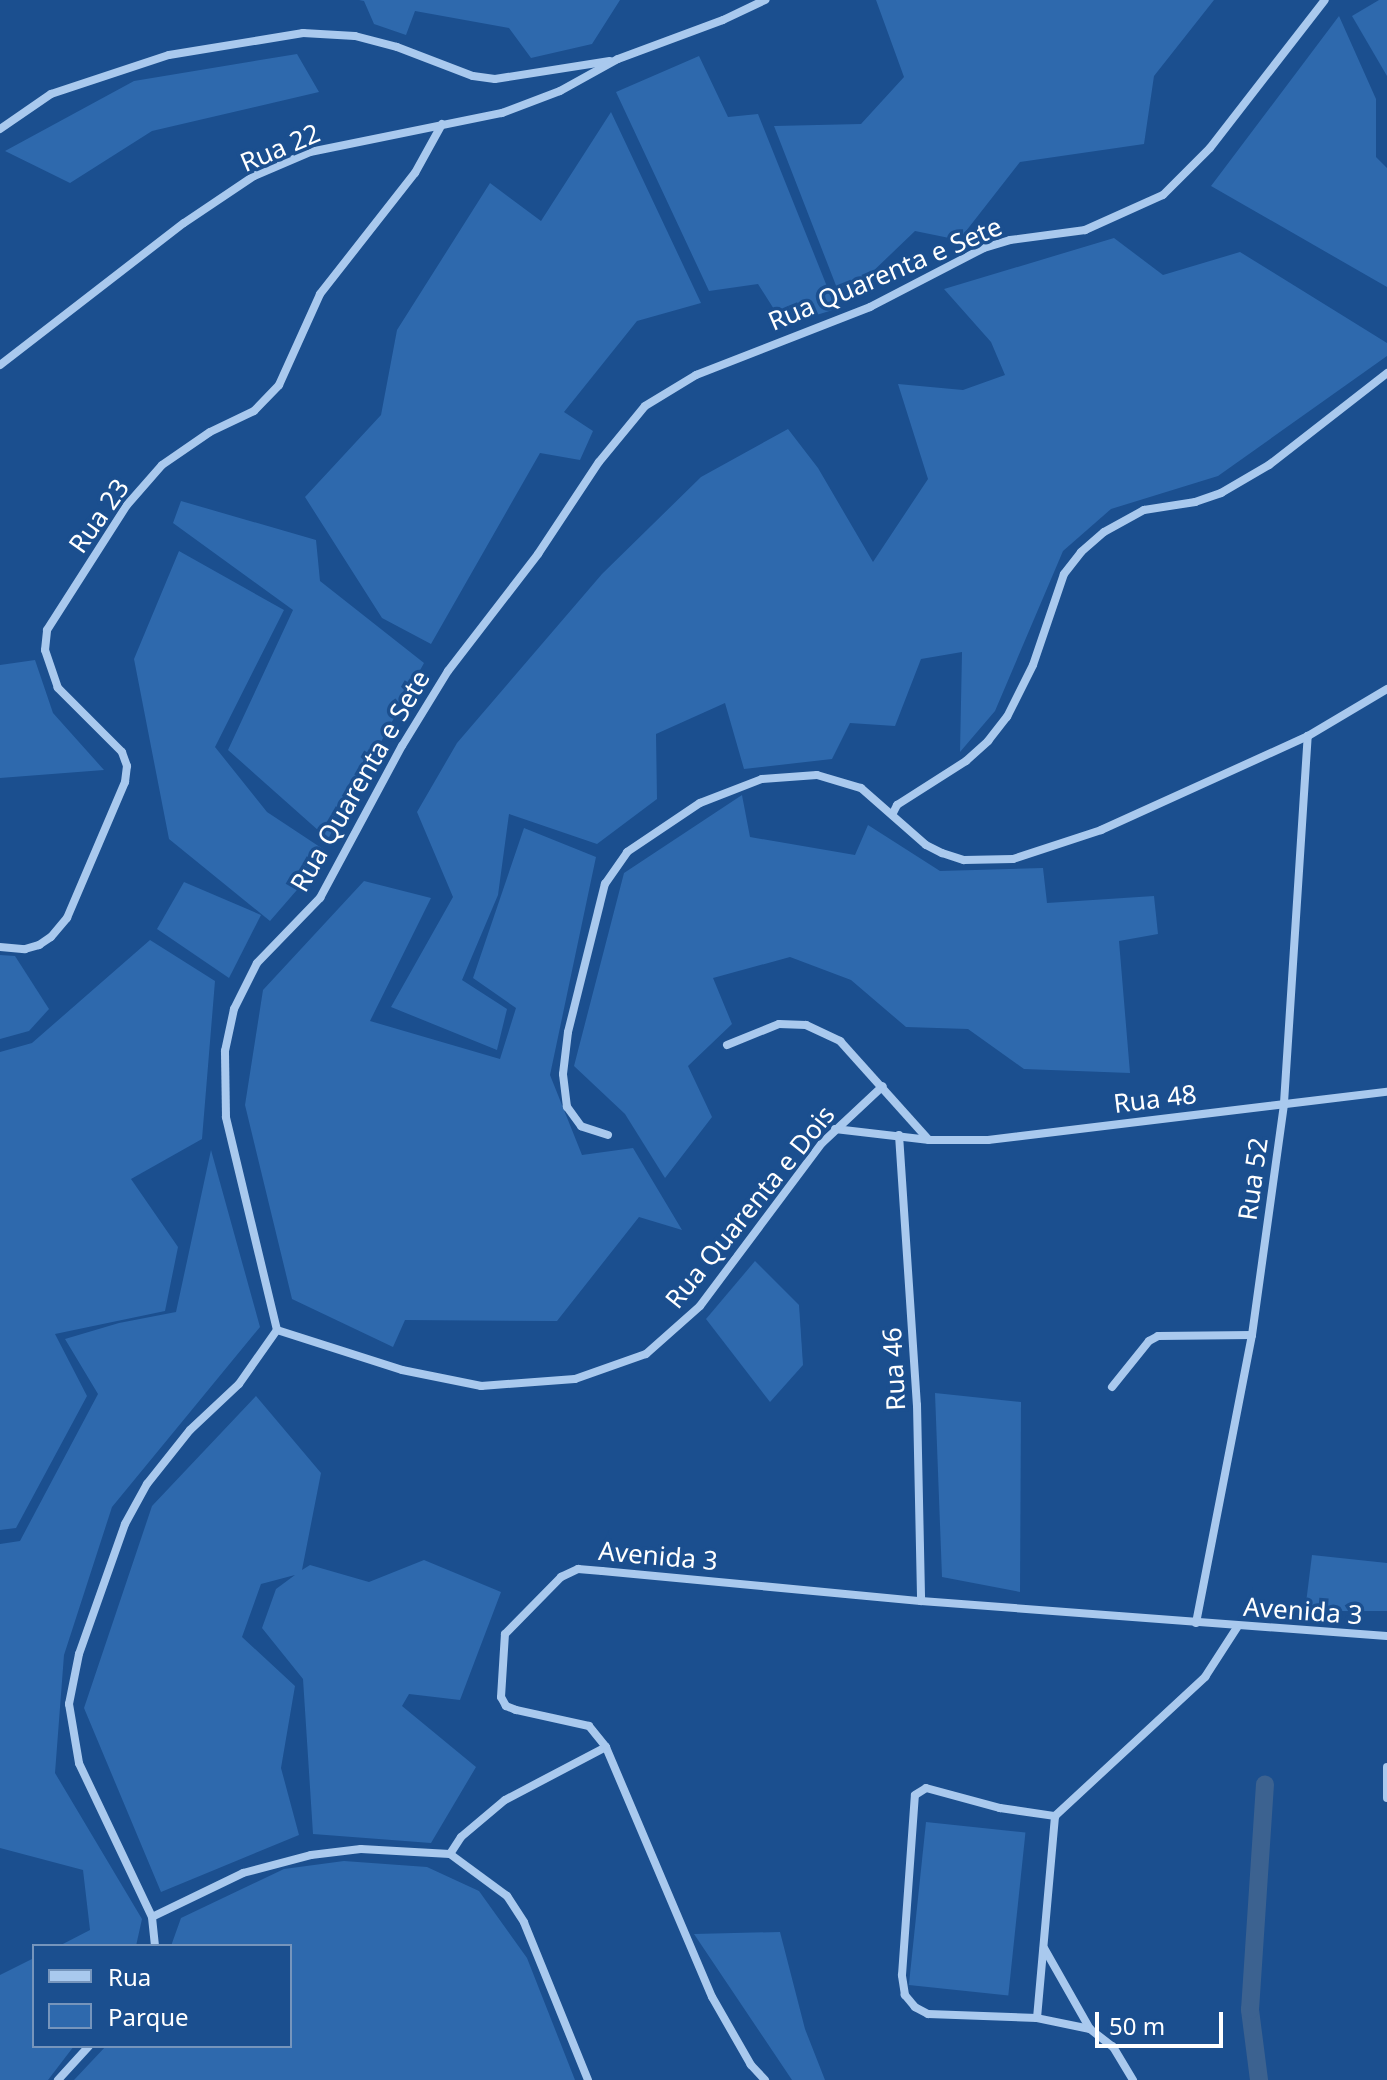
<!DOCTYPE html>
<style>
body{margin:0}
#map{position:relative;width:1387px;height:2080px;overflow:hidden;background:#1b4f8f;font-family:"Noto Sans",sans-serif}
div>[style]{position:absolute}
[style*='--x']{left:calc(var(--x)*1px);top:calc(var(--y)*1px);width:calc(var(--w)*1px);rotate:calc(var(--a)*1deg)}
.green>*{inset:0;background:#2e69ad;transform-origin:0 0}
.canal>*{height:18px;margin:-9px;padding:0 9px;transform-origin:9px;border-radius:9px;background:#3c6290}
.street>*{height:8px;margin:-4px;padding:0 4px;transform-origin:4px;border-radius:4px;background:#a9c9ee}
span{translate:-50% -50%;white-space:nowrap;text-align:center;line-height:1.15;-webkit-text-stroke:7px #1b4f8f;paint-order:stroke}
.street-label{font-size:26px;color:#fff}
.legend{position:absolute;left:32px;top:1944px;width:260px;height:104px;box-sizing:border-box;background:#1b4f8f;border:2px solid #7695bc;margin:0;padding:10px 14px;list-style:none;font-size:24px;color:#fff}
.legend li{display:flex;align-items:center;gap:16px;height:40px}
.legend b{width:40px;border:2px solid #7695bc}
.scale{position:absolute;left:1095px;top:2012px;width:128px;height:36px;box-sizing:border-box;border:4px solid #fff;border-top:0;padding-left:10px;font-size:24px;line-height:28px;white-space:nowrap;color:#fff;-webkit-text-stroke:6px #1b4f8f;paint-order:stroke}
</style>
<div id="map">
<div class="green">
<div style="clip-path:polygon(359px 0,620px 0,592px 44px,531px 58px,509px 28px,415px 11px,406px 35px,374px 24px,364px 1px)"></div>
<div style="clip-path:polygon(876px 0,1214px 0,1154px 76px,1144px 144px,1020px 162px,959px 240px,915px 231px,842px 301px,774px 126px,861px 124px,904px 77px)"></div>
<div style="clip-path:polygon(1379px 0,1387px 0,1387px 76px,1352px 16px)"></div>
<div style="clip-path:polygon(1339px 16px,1376px 99px,1376px 157px,1387px 168px,1387px 287px,1211px 186px)"></div>
<div style="clip-path:polygon(297px 54px,319px 92px,152px 131px,70px 183px,5px 151px,134px 81px)"></div>
<div style="clip-path:polygon(699px 56px,728px 117px,758px 114px,836px 309px,784px 325px,758px 284px,709px 291px,616px 92px)"></div>
<div style="clip-path:polygon(611px 112px,701px 303px,637px 321px,564px 412px,593px 431px,580px 460px,540px 453px,431px 644px,382px 618px,305px 497px,381px 415px,397px 330px,490px 183px,541px 221px)"></div>
<div style="clip-path:polygon(1114px 238px,1163px 275px,1240px 252px,1387px 343px,1387px 356px,1218px 476px,1111px 509px,1063px 551px,995px 711px,960px 752px,962px 652px,921px 659px,895px 726px,850px 723px,832px 759px,744px 769px,725px 703px,656px 734px,657px 799px,597px 844px,509px 814px,498px 895px,462px 980px,507px 1009px,497px 1050px,391px 1007px,453px 897px,417px 812px,457px 743px,602px 574px,701px 477px,788px 429px,818px 468px,873px 562px,928px 479px,898px 384px,963px 390px,1005px 375px,991px 342px,944px 289px)"></div>
<div style="clip-path:polygon(181px 501px,316px 540px,320px 581px,424px 663px,328px 839px,228px 750px,293px 610px,173px 523px)"></div>
<div style="clip-path:polygon(179px 551px,284px 610px,215px 747px,267px 812px,329px 853px,270px 921px,169px 839px,134px 659px)"></div>
<div style="clip-path:polygon(35px 660px,53px 713px,104px 770px,0 778px,0 665px)"></div>
<div style="clip-path:polygon(742px 795px,750px 837px,855px 855px,868px 825px,940px 871px,1043px 868px,1047px 903px,1154px 896px,1158px 934px,1119px 941px,1130px 1073px,1024px 1069px,968px 1029px,906px 1027px,851px 980px,790px 957px,713px 978px,732px 1024px,688px 1066px,712px 1117px,665px 1178px,625px 1114px,574px 1066px,624px 873px)"></div>
<div style="clip-path:polygon(524px 828px,596px 857px,550px 1075px,582px 1155px,633px 1148px,682px 1230px,639px 1217px,557px 1321px,405px 1320px,393px 1347px,292px 1299px,245px 1105px,263px 990px,364px 881px,431px 898px,370px 1021px,500px 1059px,516px 1008px,473px 978px)"></div>
<div style="clip-path:polygon(184px 882px,261px 915px,229px 978px,157px 929px)"></div>
<div style="clip-path:polygon(150px 940px,215px 981px,202px 1139px,131px 1179px,178px 1247px,165px 1311px,55px 1334px,87px 1396px,16px 1528px,0 1530px,0 1052px,32px 1043px)"></div>
<div style="clip-path:polygon(0 955px,15px 956px,49px 1009px,29px 1031px,0 1039px)"></div>
<div style="clip-path:polygon(211px 1150px,260px 1327px,112px 1507px,64px 1655px,55px 1773px,142px 1919px,136px 1946px,59px 1946px,90px 1930px,83px 1870px,0 1848px,0 1544px,20px 1541px,98px 1394px,65px 1339px,119px 1323px,176px 1312px)"></div>
<div style="clip-path:polygon(755px 1261px,799px 1305px,803px 1365px,770px 1402px,706px 1319px)"></div>
<div style="clip-path:polygon(935px 1393px,1021px 1402px,1020px 1592px,942px 1577px)"></div>
<div style="clip-path:polygon(256px 1396px,321px 1473px,302px 1570px,310px 1565px,369px 1582px,424px 1560px,501px 1592px,460px 1700px,409px 1694px,402px 1706px,476px 1767px,431px 1843px,313px 1834px,303px 1679px,262px 1628px,276px 1589px,295px 1575px,261px 1584px,242px 1637px,295px 1686px,281px 1768px,299px 1835px,161px 1892px,84px 1708px,152px 1506px)"></div>
<div style="clip-path:polygon(1312px 1555px,1387px 1563px,1387px 1611px,1305px 1611px)"></div>
<div style="left:926px;top:1822px;width:100px;height:164px;rotate:6deg"></div>
<div style="clip-path:polygon(344px 1861px,427px 1867px,479px 1891px,527px 1958px,575px 2080px,74px 2080px,106px 2046px,290px 2046px,290px 1946px,171px 1946px,181px 1918px,284px 1869px)"></div>
<div style="clip-path:polygon(780px 1932px,805px 2029px,825px 2080px,792px 2080px,694px 1934px)"></div>
<div style="clip-path:polygon(34px 1958px,34px 2046px,74px 2046px,48px 2080px,0 2080px,0 1975px)"></div>
</div>
<div class="canal">
<div style="--x:1259;--y:2080;--w:71;--a:-97.3"></div>
<div style="--x:1250;--y:2010;--w:226;--a:-86.2"></div>
</div>
<div class="street">
<div style="--x:0;--y:129;--w:62;--a:-34.5"></div>
<div style="--x:51;--y:94;--w:124;--a:-18.3"></div>
<div style="--x:169;--y:55;--w:136;--a:-9.3"></div>
<div style="--x:303;--y:33;--w:52;--a:3.3"></div>
<div style="--x:355;--y:36;--w:43;--a:14.7"></div>
<div style="--x:397;--y:47;--w:81;--a:20.9"></div>
<div style="--x:473;--y:76;--w:22;--a:8"></div>
<div style="--x:495;--y:79;--w:116;--a:-8.9"></div>
<div style="--x:0;--y:365;--w:232;--a:-37.7"></div>
<div style="--x:184;--y:223;--w:84;--a:-33.9"></div>
<div style="--x:254;--y:176;--w:61;--a:-23.2"></div>
<div style="--x:310;--y:152;--w:196;--a:-11.5"></div>
<div style="--x:502;--y:113;--w:62;--a:-20.8"></div>
<div style="--x:560;--y:91;--w:66;--a:-28.9"></div>
<div style="--x:618;--y:59;--w:112;--a:-20.4"></div>
<div style="--x:723;--y:20;--w:47;--a:-25.5"></div>
<div style="--x:893;--y:813;--w:9;--a:-63"></div>
<div style="--x:897;--y:805;--w:82;--a:-32.5"></div>
<div style="--x:966;--y:761;--w:30;--a:-42"></div>
<div style="--x:988;--y:741;--w:31;--a:-52"></div>
<div style="--x:1007;--y:717;--w:58;--a:-63.4"></div>
<div style="--x:1033;--y:665;--w:96;--a:-71.2"></div>
<div style="--x:1064;--y:574;--w:28;--a:-52"></div>
<div style="--x:1081;--y:552;--w:30;--a:-41"></div>
<div style="--x:1104;--y:532;--w:46;--a:-28.8"></div>
<div style="--x:1144;--y:510;--w:52;--a:-8.9"></div>
<div style="--x:1195;--y:502;--w:28;--a:-19"></div>
<div style="--x:1221;--y:493;--w:56;--a:-30.3"></div>
<div style="--x:1269;--y:465;--w:150;--a:-37.9"></div>
<div style="--x:0;--y:947;--w:25;--a:5"></div>
<div style="--x:25;--y:949;--w:15;--a:-16"></div>
<div style="--x:39;--y:945;--w:14;--a:-34"></div>
<div style="--x:51;--y:937;--w:25;--a:-50"></div>
<div style="--x:67;--y:918;--w:148;--a:-66.9"></div>
<div style="--x:125;--y:782;--w:16;--a:-83"></div>
<div style="--x:127;--y:766;--w:15;--a:-110"></div>
<div style="--x:122;--y:752;--w:91;--a:-135"></div>
<div style="--x:58;--y:688;--w:40;--a:-108.9"></div>
<div style="--x:45;--y:650;--w:20;--a:-84"></div>
<div style="--x:47;--y:630;--w:148;--a:-57.4"></div>
<div style="--x:127;--y:505;--w:53;--a:-48.8"></div>
<div style="--x:162;--y:465;--w:58;--a:-34.5"></div>
<div style="--x:210;--y:432;--w:49;--a:-25.5"></div>
<div style="--x:254;--y:411;--w:36;--a:-46"></div>
<div style="--x:279;--y:385;--w:100;--a:-65.7"></div>
<div style="--x:320;--y:294;--w:154;--a:-51.9"></div>
<div style="--x:415;--y:173;--w:56;--a:-61.1"></div>
<div style="--x:727;--y:1045;--w:56;--a:-22"></div>
<div style="--x:779;--y:1024;--w:27;--a:2"></div>
<div style="--x:806;--y:1025;--w:38;--a:25"></div>
<div style="--x:840;--y:1041;--w:132;--a:48.1"></div>
<div style="--x:835;--y:1129;--w:95;--a:6.7"></div>
<div style="--x:929;--y:1140;--w:59;--a:0"></div>
<div style="--x:988;--y:1140;--w:402;--a:-6.9"></div>
<div style="--x:608;--y:1135;--w:28;--a:-162"></div>
<div style="--x:581;--y:1126;--w:24;--a:-126"></div>
<div style="--x:567;--y:1107;--w:33;--a:-97"></div>
<div style="--x:563;--y:1074;--w:42;--a:-83.2"></div>
<div style="--x:568;--y:1032;--w:153;--a:-76"></div>
<div style="--x:605;--y:884;--w:39;--a:-55"></div>
<div style="--x:627;--y:852;--w:88;--a:-33.9"></div>
<div style="--x:700;--y:803;--w:66;--a:-21.2"></div>
<div style="--x:762;--y:779;--w:55;--a:-4.2"></div>
<div style="--x:817;--y:775;--w:46;--a:16.5"></div>
<div style="--x:861;--y:788;--w:86;--a:41.2"></div>
<div style="--x:926;--y:845;--w:18;--a:27"></div>
<div style="--x:942;--y:853;--w:23;--a:18"></div>
<div style="--x:964;--y:860;--w:49;--a:-1.2"></div>
<div style="--x:1013;--y:859;--w:93;--a:-18.2"></div>
<div style="--x:1101;--y:830;--w:227;--a:-24.4"></div>
<div style="--x:1308;--y:736;--w:92;--a:-30.7"></div>
<div style="--x:899;--y:1135;--w:271;--a:86.2"></div>
<div style="--x:917;--y:1405;--w:196;--a:88.8"></div>
<div style="--x:277;--y:1330;--w:131;--a:17.7"></div>
<div style="--x:402;--y:1370;--w:81;--a:11.4"></div>
<div style="--x:481;--y:1386;--w:94;--a:-4.3"></div>
<div style="--x:575;--y:1379;--w:75;--a:-19.4"></div>
<div style="--x:646;--y:1354;--w:72;--a:-41.6"></div>
<div style="--x:700;--y:1306;--w:204;--a:-53.2"></div>
<div style="--x:822;--y:1143;--w:83;--a:-43.1"></div>
<div style="--x:1112;--y:1387;--w:59;--a:-51.2"></div>
<div style="--x:1149;--y:1341;--w:10;--a:-29"></div>
<div style="--x:1158;--y:1336;--w:94;--a:-0.6"></div>
<div style="--x:1196;--y:1623;--w:293;--a:-79"></div>
<div style="--x:1252;--y:1335;--w:234;--a:-82.1"></div>
<div style="--x:1284;--y:1103;--w:368;--a:-86.3"></div>
<div style="--x:1387;--y:1767;--w:31;--a:90"></div>
<div style="--x:152;--y:1917;--w:101;--a:-25.8"></div>
<div style="--x:243;--y:1873;--w:70;--a:-14.8"></div>
<div style="--x:311;--y:1855;--w:50;--a:-6.8"></div>
<div style="--x:361;--y:1849;--w:89;--a:3.2"></div>
<div style="--x:155;--y:1946;--w:29;--a:-96"></div>
<div style="--x:152;--y:1917;--w:170;--a:-115.4"></div>
<div style="--x:79;--y:1763;--w:60;--a:-99.6"></div>
<div style="--x:69;--y:1704;--w:51;--a:-78.7"></div>
<div style="--x:79;--y:1654;--w:138;--a:-70.5"></div>
<div style="--x:125;--y:1524;--w:46;--a:-61.2"></div>
<div style="--x:147;--y:1484;--w:69;--a:-51.5"></div>
<div style="--x:190;--y:1430;--w:67;--a:-43.2"></div>
<div style="--x:239;--y:1384;--w:66;--a:-54.9"></div>
<div style="--x:277;--y:1330;--w:219;--a:-103.5"></div>
<div style="--x:226;--y:1117;--w:66;--a:-90.9"></div>
<div style="--x:225;--y:1051;--w:43;--a:-77.9"></div>
<div style="--x:234;--y:1009;--w:51;--a:-63.4"></div>
<div style="--x:257;--y:963;--w:91;--a:-45.9"></div>
<div style="--x:320;--y:898;--w:173;--a:-61.7"></div>
<div style="--x:402;--y:746;--w:88;--a:-58.5"></div>
<div style="--x:448;--y:671;--w:148;--a:-52.4"></div>
<div style="--x:538;--y:554;--w:110;--a:-56.5"></div>
<div style="--x:599;--y:462;--w:72;--a:-50.6"></div>
<div style="--x:645;--y:406;--w:60;--a:-31.3"></div>
<div style="--x:696;--y:375;--w:187;--a:-21.3"></div>
<div style="--x:870;--y:307;--w:128;--a:-27.4"></div>
<div style="--x:984;--y:248;--w:27;--a:-17"></div>
<div style="--x:1010;--y:240;--w:76;--a:-7.6"></div>
<div style="--x:1085;--y:230;--w:85;--a:-24.2"></div>
<div style="--x:1163;--y:195;--w:66;--a:-45"></div>
<div style="--x:1210;--y:148;--w:187;--a:-52.2"></div>
<div style="--x:1044;--y:1948;--w:93;--a:60.4"></div>
<div style="--x:1037;--y:2018;--w:203;--a:-84.9"></div>
<div style="--x:58;--y:2080;--w:46;--a:-47.6"></div>
<div style="--x:588;--y:2080;--w:170;--a:-112.1"></div>
<div style="--x:524;--y:1922;--w:31;--a:-123"></div>
<div style="--x:507;--y:1896;--w:71;--a:-143.6"></div>
<div style="--x:450;--y:1854;--w:20;--a:-57"></div>
<div style="--x:461;--y:1837;--w:57;--a:-40.1"></div>
<div style="--x:505;--y:1800;--w:114;--a:-27.7"></div>
<div style="--x:765;--y:2080;--w:21;--a:-133"></div>
<div style="--x:751;--y:2065;--w:78;--a:-119.8"></div>
<div style="--x:712;--y:1997;--w:272;--a:-113"></div>
<div style="--x:606;--y:1747;--w:27;--a:-129"></div>
<div style="--x:589;--y:1726;--w:75;--a:-167.6"></div>
<div style="--x:516;--y:1710;--w:11;--a:-158"></div>
<div style="--x:506;--y:1706;--w:10;--a:-119"></div>
<div style="--x:501;--y:1697;--w:63;--a:-86.4"></div>
<div style="--x:505;--y:1634;--w:80;--a:-45.5"></div>
<div style="--x:561;--y:1577;--w:19;--a:-25"></div>
<div style="--x:578;--y:1569;--w:24;--a:5"></div>
<div style="--x:602;--y:1571;--w:320;--a:5.4"></div>
<div style="--x:921;--y:1601;--w:467;--a:4.3"></div>
<div style="--x:1133;--y:2080;--w:39;--a:-121"></div>
<div style="--x:1113;--y:2047;--w:29;--a:-142"></div>
<div style="--x:1090;--y:2029;--w:54;--a:-168.3"></div>
<div style="--x:1037;--y:2018;--w:109;--a:-177.9"></div>
<div style="--x:928;--y:2014;--w:15;--a:-152"></div>
<div style="--x:915;--y:2007;--w:16;--a:-130"></div>
<div style="--x:905;--y:1995;--w:20;--a:-99"></div>
<div style="--x:902;--y:1975;--w:180;--a:-85.9"></div>
<div style="--x:915;--y:1795;--w:13;--a:-32"></div>
<div style="--x:926;--y:1788;--w:77;--a:15.1"></div>
<div style="--x:1000;--y:1808;--w:56;--a:8.3"></div>
<div style="--x:1055;--y:1816;--w:205;--a:-42.8"></div>
<div style="--x:1205;--y:1677;--w:61;--a:-57.1"></div>
</div>
<div class="street-label">
<span style="left:280px;top:148px;rotate:-23deg">Rua 22</span>
<span style="left:885px;top:274px;rotate:-23deg">Rua Quarenta e Sete</span>
<span style="left:99px;top:516px;rotate:-55deg">Rua 23</span>
<span style="left:360px;top:781px;rotate:-60deg">Rua Quarenta e Sete</span>
<span style="left:1155px;top:1099px;rotate:-7deg">Rua 48</span>
<span style="left:1253px;top:1179px;rotate:-82deg">Rua 52</span>
<span style="left:750px;top:1207px;rotate:-51deg">Rua Quarenta e Dois</span>
<span style="left:894px;top:1369px;rotate:-93deg">Rua 46</span>
<span style="left:658px;top:1556px;rotate:5deg">Avenida 3</span>
<span style="left:1303px;top:1611px;rotate:4deg">Avenida 3</span>
</div>
<ul class="legend">
<li><b style="height:10px;background:#a9c9ee"></b>Rua</li>
<li><b style="height:22px;background:#2e69ad"></b>Parque</li>
</ul>
<div class="scale">50 m</div>
</div>
